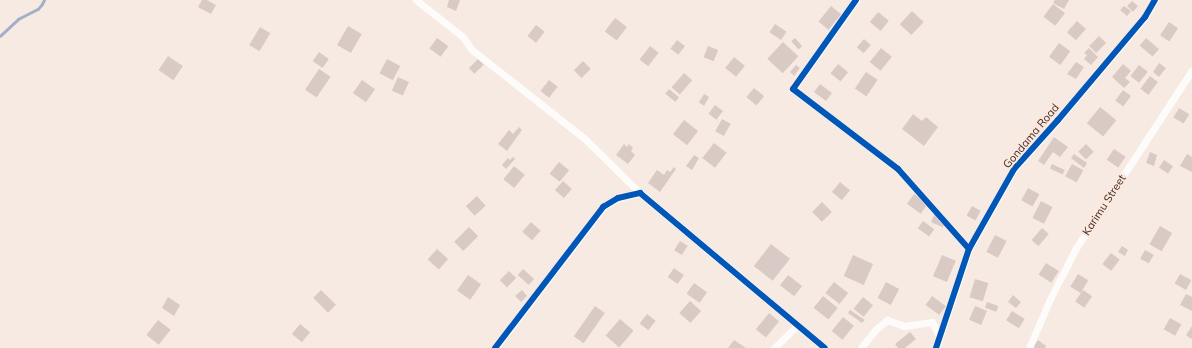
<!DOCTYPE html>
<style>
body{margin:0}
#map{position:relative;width:1192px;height:348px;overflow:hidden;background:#f7eae3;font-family:Mulish,sans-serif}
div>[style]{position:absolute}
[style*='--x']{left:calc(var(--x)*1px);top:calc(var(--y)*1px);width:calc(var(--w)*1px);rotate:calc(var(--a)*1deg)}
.stream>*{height:2.5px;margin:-1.25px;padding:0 1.25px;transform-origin:1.25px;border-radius:1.25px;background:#a1b0c6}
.building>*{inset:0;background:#d9cac6;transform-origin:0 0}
.street>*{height:7px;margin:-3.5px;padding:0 3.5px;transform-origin:3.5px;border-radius:3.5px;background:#fefcfb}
.cycleway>*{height:6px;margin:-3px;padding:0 3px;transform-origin:3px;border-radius:3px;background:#0057b8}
span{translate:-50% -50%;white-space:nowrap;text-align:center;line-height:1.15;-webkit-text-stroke:4px #ffe7db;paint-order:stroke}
.street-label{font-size:11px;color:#39312c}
</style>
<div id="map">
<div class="stream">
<div style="--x:0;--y:36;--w:25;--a:-43"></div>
<div style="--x:18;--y:19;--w:22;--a:-27"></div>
<div style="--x:38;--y:9;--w:6;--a:-51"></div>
<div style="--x:42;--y:4;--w:4;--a:-63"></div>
</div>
<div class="building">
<div style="clip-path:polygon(202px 0,207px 0,216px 5px,211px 14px,198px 7px)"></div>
<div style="clip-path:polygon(449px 0,460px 0,456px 11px,447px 7px)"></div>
<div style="clip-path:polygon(1055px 0,1069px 0,1064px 9px,1053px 3px)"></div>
<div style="clip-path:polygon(1132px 1px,1138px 6px,1133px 12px,1127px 6px)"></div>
<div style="left:1053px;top:4px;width:15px;height:16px;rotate:37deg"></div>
<div style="left:831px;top:6px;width:13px;height:20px;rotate:39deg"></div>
<div style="clip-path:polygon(1124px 6px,1131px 11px,1127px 16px,1120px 10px)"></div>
<div style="left:912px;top:11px;width:16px;height:18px;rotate:43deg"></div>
<div style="left:878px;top:12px;width:14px;height:13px;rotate:39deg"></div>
<div style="left:615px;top:18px;width:15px;height:17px;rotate:37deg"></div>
<div style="left:1077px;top:21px;width:12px;height:15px;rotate:42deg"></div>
<div style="left:1169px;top:22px;width:11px;height:16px;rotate:34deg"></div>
<div style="left:775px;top:24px;width:14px;height:10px;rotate:34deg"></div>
<div style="left:536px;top:25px;width:11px;height:14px;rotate:38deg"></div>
<div style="left:348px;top:26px;width:16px;height:22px;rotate:30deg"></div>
<div style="left:260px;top:27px;width:12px;height:21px;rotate:31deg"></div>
<div style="left:1099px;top:36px;width:10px;height:14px;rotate:45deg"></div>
<div style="left:437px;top:38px;width:14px;height:13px;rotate:36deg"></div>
<div style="left:795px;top:38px;width:11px;height:5px;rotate:49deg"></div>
<div style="left:1146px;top:38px;width:17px;height:10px;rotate:40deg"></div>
<div style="left:864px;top:39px;width:9px;height:11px;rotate:41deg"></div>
<div style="left:677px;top:40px;width:10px;height:11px;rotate:37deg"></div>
<div style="left:783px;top:42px;width:21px;height:23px;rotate:43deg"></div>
<div style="left:1059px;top:43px;width:14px;height:17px;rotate:36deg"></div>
<div style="left:650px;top:46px;width:11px;height:17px;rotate:38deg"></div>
<div style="left:708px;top:46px;width:11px;height:12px;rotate:22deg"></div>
<div style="left:881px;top:48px;width:14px;height:18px;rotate:39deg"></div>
<div style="clip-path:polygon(1089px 48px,1098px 57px,1091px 65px,1084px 59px,1087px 55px,1084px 53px)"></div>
<div style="left:319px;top:52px;width:12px;height:11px;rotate:35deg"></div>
<div style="left:168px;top:56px;width:18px;height:17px;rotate:34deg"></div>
<div style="left:734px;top:57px;width:14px;height:14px;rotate:39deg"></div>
<div style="left:387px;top:59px;width:15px;height:16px;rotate:28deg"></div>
<div style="left:478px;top:59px;width:8px;height:13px;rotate:45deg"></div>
<div style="left:583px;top:61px;width:11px;height:13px;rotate:45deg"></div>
<div style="clip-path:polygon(1076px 62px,1084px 67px,1076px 79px,1067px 74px)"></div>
<div style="clip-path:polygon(1159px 63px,1166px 68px,1159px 77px,1153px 72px)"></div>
<div style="left:838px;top:64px;width:13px;height:12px;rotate:39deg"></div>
<div style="clip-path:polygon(1123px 64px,1131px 71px,1125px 78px,1130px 82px,1124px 88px,1112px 77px)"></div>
<div style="clip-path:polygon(796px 65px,800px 68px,794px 76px,790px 72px)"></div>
<div style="left:1139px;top:65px;width:11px;height:14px;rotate:38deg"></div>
<div style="left:319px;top:69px;width:14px;height:25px;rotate:34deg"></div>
<div style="left:866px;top:72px;width:14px;height:20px;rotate:34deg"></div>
<div style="left:684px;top:73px;width:11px;height:19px;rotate:41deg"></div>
<div style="left:1150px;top:76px;width:10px;height:16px;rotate:37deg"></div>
<div style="left:398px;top:77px;width:12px;height:15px;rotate:24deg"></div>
<div style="left:362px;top:80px;width:16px;height:16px;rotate:35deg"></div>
<div style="left:549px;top:80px;width:11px;height:14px;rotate:38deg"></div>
<div style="left:820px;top:84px;width:15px;height:10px;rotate:37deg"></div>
<div style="left:754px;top:88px;width:13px;height:12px;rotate:39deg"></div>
<div style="left:669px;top:89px;width:13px;height:6px;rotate:39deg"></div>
<div style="left:1123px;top:90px;width:10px;height:13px;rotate:37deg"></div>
<div style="left:704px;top:94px;width:6px;height:10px;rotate:31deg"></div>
<div style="left:715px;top:105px;width:10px;height:11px;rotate:37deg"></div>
<div style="left:1100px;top:107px;width:21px;height:21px;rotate:39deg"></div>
<div style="left:1179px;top:108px;width:12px;height:11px;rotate:31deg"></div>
<div style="clip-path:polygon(913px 114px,922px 121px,926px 117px,938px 127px,924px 146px,902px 129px)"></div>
<div style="left:722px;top:119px;width:10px;height:14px;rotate:29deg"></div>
<div style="left:684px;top:120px;width:18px;height:18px;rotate:38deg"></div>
<div style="clip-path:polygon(519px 127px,522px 130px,507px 151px,498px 144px,509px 130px,513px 134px)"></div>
<div style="clip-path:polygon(1054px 137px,1068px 147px,1060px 157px,1053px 152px,1044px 165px,1038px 161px)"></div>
<div style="left:714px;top:143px;width:16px;height:19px;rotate:38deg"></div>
<div style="clip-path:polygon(624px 144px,627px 147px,629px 144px,633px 148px,631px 151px,635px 155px,628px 164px,616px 155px)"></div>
<div style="left:1086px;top:144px;width:11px;height:11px;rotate:45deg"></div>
<div style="left:1114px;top:149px;width:14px;height:13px;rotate:34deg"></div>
<div style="clip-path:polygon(1150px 152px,1157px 155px,1154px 166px,1146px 163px)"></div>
<div style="clip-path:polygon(1074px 154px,1087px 163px,1084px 168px,1071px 158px)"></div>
<div style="clip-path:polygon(1187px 154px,1192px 157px,1192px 172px,1180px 166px)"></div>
<div style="clip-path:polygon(694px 155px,699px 158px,692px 170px,686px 166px)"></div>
<div style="clip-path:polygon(513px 157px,515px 159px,506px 169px,502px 165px,508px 158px,510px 160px)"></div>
<div style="left:1164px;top:160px;width:11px;height:9px;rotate:34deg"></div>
<div style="left:559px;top:162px;width:13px;height:15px;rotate:39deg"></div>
<div style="left:1052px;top:164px;width:14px;height:5px;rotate:25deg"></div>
<div style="left:1072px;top:164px;width:13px;height:14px;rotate:29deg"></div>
<div style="left:514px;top:166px;width:14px;height:17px;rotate:39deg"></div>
<div style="clip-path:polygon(674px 167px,676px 169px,660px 192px,648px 183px,657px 170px,664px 175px,667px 170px,670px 172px)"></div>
<div style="left:563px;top:181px;width:12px;height:12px;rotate:42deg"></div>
<div style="left:840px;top:182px;width:13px;height:13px;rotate:39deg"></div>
<div style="left:1028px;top:188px;width:13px;height:14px;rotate:29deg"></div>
<div style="left:914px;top:194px;width:17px;height:12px;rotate:36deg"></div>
<div style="left:477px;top:196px;width:13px;height:15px;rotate:48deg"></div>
<div style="left:1041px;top:201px;width:13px;height:19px;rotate:27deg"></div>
<div style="left:822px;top:202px;width:14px;height:14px;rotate:45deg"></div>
<div style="left:972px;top:206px;width:10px;height:11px;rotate:29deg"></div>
<div style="left:935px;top:213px;width:13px;height:10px;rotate:23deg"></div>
<div style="left:923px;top:221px;width:14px;height:9px;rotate:36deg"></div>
<div style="left:531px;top:222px;width:13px;height:13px;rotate:42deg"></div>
<div style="left:1160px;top:226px;width:14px;height:21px;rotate:30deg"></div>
<div style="left:469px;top:227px;width:13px;height:21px;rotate:45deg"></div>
<div style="left:1042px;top:228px;width:9px;height:16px;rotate:41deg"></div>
<div style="left:995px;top:235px;width:13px;height:19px;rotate:27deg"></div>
<div style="left:680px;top:241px;width:9px;height:11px;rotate:32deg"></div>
<div style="left:771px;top:244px;width:24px;height:28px;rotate:38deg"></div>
<div style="clip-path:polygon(1122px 246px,1128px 250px,1125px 256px,1118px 252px)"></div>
<div style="left:437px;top:249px;width:15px;height:14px;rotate:42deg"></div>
<div style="left:1145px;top:250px;width:10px;height:10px;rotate:29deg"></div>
<div style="left:1111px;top:253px;width:11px;height:14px;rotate:38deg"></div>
<div style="left:853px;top:255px;width:22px;height:23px;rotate:24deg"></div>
<div style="left:942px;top:255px;width:15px;height:23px;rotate:23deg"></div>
<div style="left:1046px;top:263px;width:15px;height:14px;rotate:32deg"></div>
<div style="left:674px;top:268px;width:12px;height:11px;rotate:35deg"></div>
<div style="left:523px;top:269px;width:15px;height:8px;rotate:42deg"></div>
<div style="left:509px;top:271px;width:10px;height:13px;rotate:45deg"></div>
<div style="left:1078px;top:274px;width:12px;height:15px;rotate:31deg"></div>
<div style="left:1180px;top:274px;width:13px;height:11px;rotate:29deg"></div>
<div style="left:468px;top:275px;width:16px;height:19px;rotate:35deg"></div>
<div style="left:788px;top:275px;width:18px;height:13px;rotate:38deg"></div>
<div style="left:975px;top:279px;width:14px;height:19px;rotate:17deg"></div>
<div style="left:834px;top:282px;width:18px;height:14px;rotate:38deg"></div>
<div style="left:886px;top:282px;width:15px;height:18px;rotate:28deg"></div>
<div style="left:694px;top:283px;width:16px;height:13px;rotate:35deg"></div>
<div style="left:321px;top:290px;width:21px;height:11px;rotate:45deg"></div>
<div style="clip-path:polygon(522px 290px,527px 296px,521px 302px,515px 296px)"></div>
<div style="left:1083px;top:290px;width:11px;height:14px;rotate:34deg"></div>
<div style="clip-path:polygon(1186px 294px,1192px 297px,1192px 311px,1180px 305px)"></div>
<div style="clip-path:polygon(1013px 295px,1021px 302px,1016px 308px,1008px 302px)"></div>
<div style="left:823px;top:296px;width:19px;height:15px;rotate:39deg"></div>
<div style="left:932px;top:296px;width:17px;height:11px;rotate:36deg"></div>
<div style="clip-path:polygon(168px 297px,180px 305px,174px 316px,162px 308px)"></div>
<div style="left:863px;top:297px;width:13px;height:15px;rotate:39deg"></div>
<div style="left:690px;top:301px;width:15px;height:16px;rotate:42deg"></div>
<div style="left:987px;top:302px;width:12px;height:6px;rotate:20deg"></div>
<div style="left:595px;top:306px;width:12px;height:37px;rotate:35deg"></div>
<div style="left:975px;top:306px;width:13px;height:15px;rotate:23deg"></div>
<div style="clip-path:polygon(850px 310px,865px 320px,862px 323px,848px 313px)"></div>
<div style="left:1012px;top:311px;width:15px;height:11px;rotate:32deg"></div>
<div style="left:769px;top:313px;width:13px;height:21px;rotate:39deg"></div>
<div style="left:647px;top:314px;width:11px;height:12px;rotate:38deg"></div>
<div style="left:843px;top:317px;width:14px;height:18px;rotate:39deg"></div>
<div style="left:1170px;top:318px;width:13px;height:13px;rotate:29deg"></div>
<div style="left:620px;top:319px;width:18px;height:22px;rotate:41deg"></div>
<div style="left:158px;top:320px;width:16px;height:19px;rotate:38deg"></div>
<div style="left:300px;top:324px;width:13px;height:13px;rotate:39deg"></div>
<div style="clip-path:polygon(1192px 326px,1192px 338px,1191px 339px,1186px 335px)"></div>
<div style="clip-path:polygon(910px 332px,916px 339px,905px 348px,898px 348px,895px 344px)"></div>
<div style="clip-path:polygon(734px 340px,746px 348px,728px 348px)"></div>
<div style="clip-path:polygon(1038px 340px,1046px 346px,1045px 348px,1032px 348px)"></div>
</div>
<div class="street">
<div style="--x:416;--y:0;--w:60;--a:38.2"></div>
<div style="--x:463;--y:37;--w:14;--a:56"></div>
<div style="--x:471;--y:49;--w:145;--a:38.3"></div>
<div style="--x:585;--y:139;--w:77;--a:44.5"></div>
<div style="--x:856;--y:0;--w:109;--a:125.3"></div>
<div style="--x:793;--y:89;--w:132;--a:37.3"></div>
<div style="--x:898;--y:169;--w:107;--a:48.4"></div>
<div style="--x:495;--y:348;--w:178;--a:-52.5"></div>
<div style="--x:603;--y:207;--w:17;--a:-31"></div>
<div style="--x:618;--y:198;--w:23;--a:-13"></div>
<div style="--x:640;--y:193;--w:241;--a:40"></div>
<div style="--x:774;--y:348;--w:33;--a:-44"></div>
<div style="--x:861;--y:348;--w:23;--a:-52"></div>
<div style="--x:875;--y:330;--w:16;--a:-40"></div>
<div style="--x:887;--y:320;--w:18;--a:19"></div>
<div style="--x:904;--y:326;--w:28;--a:-8"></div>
<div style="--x:932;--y:322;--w:16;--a:63"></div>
<div style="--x:936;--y:348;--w:104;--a:-71.6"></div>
<div style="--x:969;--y:249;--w:92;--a:-60.6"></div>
<div style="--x:1014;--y:169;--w:66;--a:-48.1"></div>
<div style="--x:1058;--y:120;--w:135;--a:-49.8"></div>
<div style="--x:1145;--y:17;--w:20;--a:-60"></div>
<div style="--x:1029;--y:348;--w:53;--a:-66.8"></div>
<div style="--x:1050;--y:299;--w:57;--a:-63"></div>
<div style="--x:1076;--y:248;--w:212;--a:-56.9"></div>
</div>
<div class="cycleway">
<div style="--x:856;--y:0;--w:109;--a:125.3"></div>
<div style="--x:793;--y:89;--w:132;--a:37.3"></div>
<div style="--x:898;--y:169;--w:107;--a:48.4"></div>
<div style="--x:495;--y:348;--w:178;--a:-52.5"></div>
<div style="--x:603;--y:207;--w:17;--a:-31"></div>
<div style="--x:618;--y:198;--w:23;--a:-13"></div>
<div style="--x:640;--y:193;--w:241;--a:40"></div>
<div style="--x:936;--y:348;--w:104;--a:-71.6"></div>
<div style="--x:969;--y:249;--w:92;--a:-60.6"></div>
<div style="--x:1014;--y:169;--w:66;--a:-48.1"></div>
<div style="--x:1058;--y:120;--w:135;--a:-49.8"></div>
<div style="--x:1145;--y:17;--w:20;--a:-60"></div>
</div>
<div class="street-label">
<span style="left:1031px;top:136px;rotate:-50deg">Gondama Road</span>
<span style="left:1104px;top:205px;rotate:-57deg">Karimu Street</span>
</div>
</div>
